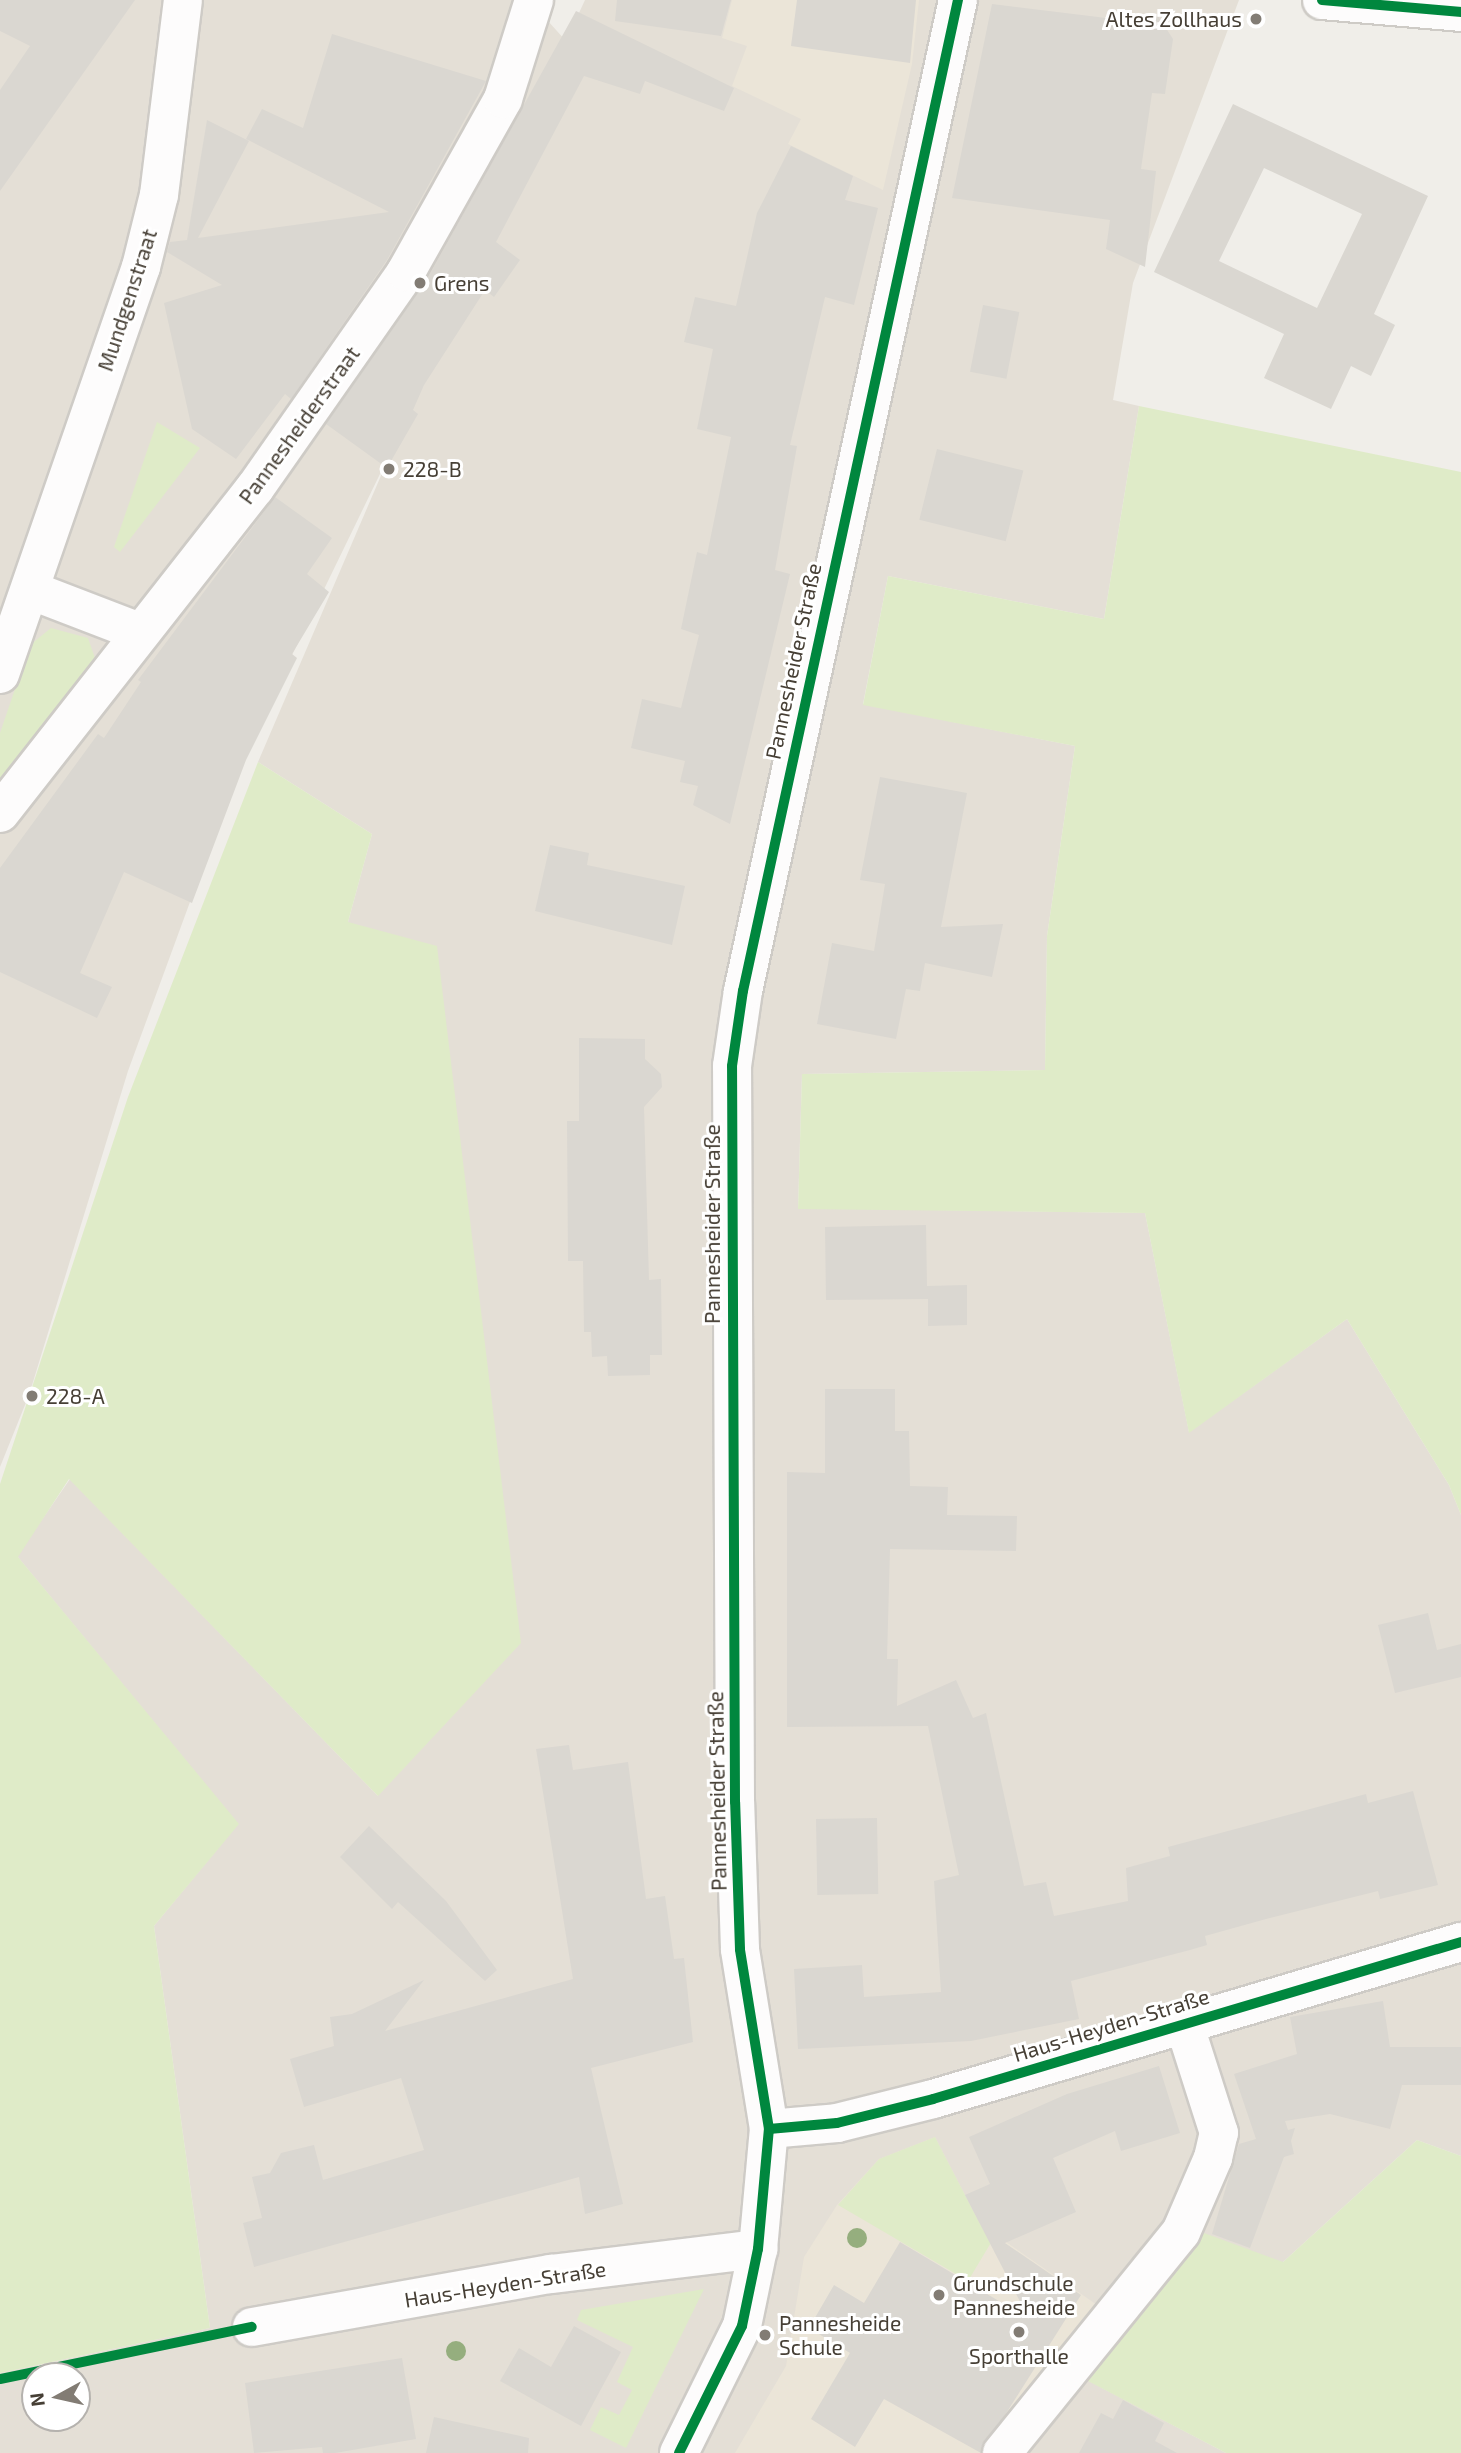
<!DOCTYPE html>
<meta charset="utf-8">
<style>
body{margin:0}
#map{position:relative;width:1461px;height:2453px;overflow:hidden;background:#f0eee9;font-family:"Exo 2",sans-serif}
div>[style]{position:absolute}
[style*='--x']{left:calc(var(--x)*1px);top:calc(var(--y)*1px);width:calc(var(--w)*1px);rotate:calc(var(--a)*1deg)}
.residential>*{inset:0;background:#e4dfd6}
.education>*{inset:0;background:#ebe5d8}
.green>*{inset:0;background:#dfebc8}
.building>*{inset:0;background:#dad7d1;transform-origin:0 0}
.roads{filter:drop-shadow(2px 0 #cecbc6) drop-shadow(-2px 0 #cecbc6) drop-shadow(0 2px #cecbc6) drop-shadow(0 -2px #cecbc6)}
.minor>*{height:38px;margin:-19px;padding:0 19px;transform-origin:19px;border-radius:19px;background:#fdfcfc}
.tertiary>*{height:38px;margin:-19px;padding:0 19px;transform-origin:19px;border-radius:19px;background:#fdfcfc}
.cycleway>*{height:10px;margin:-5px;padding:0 5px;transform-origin:5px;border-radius:5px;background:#00873e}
.trees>*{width:20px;height:20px;margin:-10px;border-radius:50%;background:#95ae7e}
.dots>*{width:19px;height:19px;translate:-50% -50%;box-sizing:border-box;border:4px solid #fff;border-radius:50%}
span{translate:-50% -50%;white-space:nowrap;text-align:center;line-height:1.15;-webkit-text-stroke:6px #fff;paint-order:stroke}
.poi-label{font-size:21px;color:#463f35}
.right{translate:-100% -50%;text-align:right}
.left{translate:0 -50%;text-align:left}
.street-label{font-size:21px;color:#463f35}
.north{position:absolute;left:21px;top:2362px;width:70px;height:70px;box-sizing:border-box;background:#fff;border:2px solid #b5b2ae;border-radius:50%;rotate:262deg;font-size:19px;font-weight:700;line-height:28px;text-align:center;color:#463f35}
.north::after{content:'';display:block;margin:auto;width:24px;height:32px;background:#827c74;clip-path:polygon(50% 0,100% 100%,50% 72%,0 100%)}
</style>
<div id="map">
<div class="residential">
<div style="clip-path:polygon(evenodd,0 0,529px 0,566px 41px,585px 0,1239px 0,1133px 283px,1113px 400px,1139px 406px,1104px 619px,888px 576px,863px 704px,1075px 746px,1047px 936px,1045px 1070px,802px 1074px,798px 1208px,1145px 1213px,1189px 1432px,1347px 1319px,1449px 1485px,1461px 1515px,1461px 2156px,1417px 2140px,1283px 2262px,1087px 2380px,1226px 2453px,0 2453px,0 2373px,210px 2328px,154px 1926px,238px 1824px,17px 1556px,70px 1479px,378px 1796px,348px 922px,372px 834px,258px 762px,395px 443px,245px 752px,128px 1071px,29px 1395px,0 1467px,0 0,35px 2376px,77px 2376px,77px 2418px,35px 2418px,35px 2376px)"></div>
</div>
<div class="education">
<div style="clip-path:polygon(732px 0,919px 0,912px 64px,883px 190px,788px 144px,801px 119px,732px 86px,747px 46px,722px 38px)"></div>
<div style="clip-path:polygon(935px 2137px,980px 2224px,1100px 2307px,987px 2453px,735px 2453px,786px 2366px,804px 2257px,837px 2205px,879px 2159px)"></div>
</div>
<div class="green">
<div style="clip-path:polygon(1139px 406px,1461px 472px,1461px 1515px,1449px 1485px,1347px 1319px,1189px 1433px,1145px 1213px,798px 1209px,802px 1074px,1045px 1070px,1047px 936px,1075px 746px,863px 705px,888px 576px,1104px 619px)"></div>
<div style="clip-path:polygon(157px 422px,200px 448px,120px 552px,114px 547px)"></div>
<div style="clip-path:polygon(51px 628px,88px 638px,96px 661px,0 795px,0 733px,30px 645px)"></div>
<div style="clip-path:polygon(258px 762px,372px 834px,348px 922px,437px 946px,521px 1643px,378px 1796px,69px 1479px,18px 1557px,239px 1824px,154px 1926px,210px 2328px,0 2373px,0 1484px,128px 1097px)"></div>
<div style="clip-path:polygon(935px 2137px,980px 2224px,995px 2236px,968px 2281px,838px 2205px,879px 2159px)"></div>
<div style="clip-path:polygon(1417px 2140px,1461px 2156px,1461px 2453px,1226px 2453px,1086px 2380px,1204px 2233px,1283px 2262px)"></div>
<div style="clip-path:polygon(704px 2289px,626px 2448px,590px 2430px,601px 2407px,619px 2415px,632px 2390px,617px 2382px,633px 2347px,577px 2320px,581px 2310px)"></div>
</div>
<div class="building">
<div style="clip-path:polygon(0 0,135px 0,0 191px,0 90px,30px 46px,0 31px)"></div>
<div style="clip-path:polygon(617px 0,731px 0,721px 36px,615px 21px)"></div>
<div style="clip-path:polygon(797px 0,916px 0,910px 63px,791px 46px)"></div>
<div style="clip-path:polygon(992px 4px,1147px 23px,1158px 16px,1173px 39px,1165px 94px,1152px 93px,1141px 169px,1156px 171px,1145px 267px,1106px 249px,1110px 220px,952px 198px)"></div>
<div style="clip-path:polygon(576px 11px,734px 88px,724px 111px,645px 81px,640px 94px,584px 76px,496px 242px,520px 260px,494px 297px,485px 290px,424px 385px,413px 410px,418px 414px,387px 468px,326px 424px,425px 283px)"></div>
<div style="clip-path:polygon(332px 34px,486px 81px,387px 260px,291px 399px,285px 394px,236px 459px,192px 429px,164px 303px,222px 285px,167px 252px,170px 242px,187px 240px,207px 120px,249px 141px,198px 238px,389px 212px,246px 139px,262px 109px,303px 128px)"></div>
<div style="clip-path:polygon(evenodd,1233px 104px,1428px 196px,1374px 314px,1395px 325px,1371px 376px,1351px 366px,1331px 409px,1264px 378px,1284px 334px,1154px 272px,1233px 104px,1264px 168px,1362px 214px,1317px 308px,1219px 261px,1264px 168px)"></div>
<div style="clip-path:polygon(791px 146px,853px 176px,845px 200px,878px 208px,854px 305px,825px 297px,790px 445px,797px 446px,775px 570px,790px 574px,730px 824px,693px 805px,698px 786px,680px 782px,685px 761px,631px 748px,642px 699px,681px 708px,699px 635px,681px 629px,697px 552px,707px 555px,731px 437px,697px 429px,713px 349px,684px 342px,695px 297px,736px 306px,757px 213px)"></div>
<div style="left:983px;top:305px;width:37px;height:68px;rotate:11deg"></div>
<div style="left:937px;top:449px;width:89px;height:73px;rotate:14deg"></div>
<div style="clip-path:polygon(275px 497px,332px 538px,307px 574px,329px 592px,292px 654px,297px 658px,246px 760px,192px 903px,124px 872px,80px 973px,112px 987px,97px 1018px,0 972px,0 868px,98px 734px,104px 738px,141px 682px,138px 680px)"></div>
<div style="clip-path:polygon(880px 777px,967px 793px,941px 927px,1003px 924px,992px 977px,925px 963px,920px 991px,906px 989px,896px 1039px,817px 1024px,832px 943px,874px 951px,885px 884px,860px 880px)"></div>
<div style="clip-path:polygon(550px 845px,589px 853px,587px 865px,685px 886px,672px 945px,535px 911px)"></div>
<div style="clip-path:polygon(579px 1038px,645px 1039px,645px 1059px,661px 1074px,662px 1087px,644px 1107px,649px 1280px,661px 1279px,662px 1355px,650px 1355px,650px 1375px,608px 1376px,607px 1356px,592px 1357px,591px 1332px,584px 1332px,583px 1261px,568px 1261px,567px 1121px,579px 1121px)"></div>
<div style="clip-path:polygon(926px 1225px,927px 1286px,967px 1285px,967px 1325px,928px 1326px,928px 1299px,826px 1300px,825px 1227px)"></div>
<div style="clip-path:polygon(825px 1389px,895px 1389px,895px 1431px,909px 1431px,910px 1486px,948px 1487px,947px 1515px,1017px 1516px,1016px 1551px,890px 1549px,887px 1659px,898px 1659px,897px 1706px,956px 1680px,973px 1718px,986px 1713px,1024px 1886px,1046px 1882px,1054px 1916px,1128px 1901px,1126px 1868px,1170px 1856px,1168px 1847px,1366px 1794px,1368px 1803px,1413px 1791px,1438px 1885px,1380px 1899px,1378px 1891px,1266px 1919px,1205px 1936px,1207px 1945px,1190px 1950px,1071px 1981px,1079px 2019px,971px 2041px,798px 2049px,794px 1969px,862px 1965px,864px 1997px,941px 1992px,934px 1881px,959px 1875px,928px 1726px,787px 1727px,787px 1472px,825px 1473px)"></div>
<div style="clip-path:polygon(1428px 1613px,1437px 1650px,1461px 1644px,1461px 1677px,1395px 1693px,1378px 1625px)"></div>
<div style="clip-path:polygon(569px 1745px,573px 1770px,628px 1762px,646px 1899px,665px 1896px,674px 1959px,684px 1958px,693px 2042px,591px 2068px,623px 2204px,585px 2214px,579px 2177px,254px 2267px,243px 2223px,262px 2218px,252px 2177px,270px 2173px,281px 2153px,314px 2145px,323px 2180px,424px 2150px,401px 2078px,304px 2107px,290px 2059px,334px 2046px,330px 2017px,352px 2014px,424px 1980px,385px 2031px,573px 1979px,536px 1749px)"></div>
<div style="left:877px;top:1818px;width:76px;height:61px;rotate:89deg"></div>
<div style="clip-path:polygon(369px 1826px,446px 1901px,497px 1970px,485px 1981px,398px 1902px,392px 1909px,340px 1857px)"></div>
<div style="clip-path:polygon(1383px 2001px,1390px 2047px,1461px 2047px,1461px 2085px,1402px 2085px,1390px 2129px,1330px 2114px,1285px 2121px,1288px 2130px,1295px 2128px,1291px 2141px,1294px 2154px,1284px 2157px,1250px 2248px,1212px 2234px,1239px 2144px,1256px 2139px,1234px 2074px,1297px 2054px,1290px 2017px)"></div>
<div style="clip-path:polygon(1159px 2066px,1180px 2133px,1121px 2151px,1115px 2131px,1053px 2158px,1076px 2212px,1005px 2243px,1081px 2295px,981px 2453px,884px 2399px,855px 2447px,811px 2419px,850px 2353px,809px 2328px,834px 2285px,864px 2303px,900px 2242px,1029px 2319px,965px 2195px,990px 2184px,969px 2137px,1067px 2094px)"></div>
<div style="clip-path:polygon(574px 2326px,621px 2352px,581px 2426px,500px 2381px,519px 2348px,551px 2367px)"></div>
<div style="clip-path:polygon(402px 2358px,416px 2439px,335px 2453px,323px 2453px,322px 2447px,254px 2453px,245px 2383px)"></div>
<div style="clip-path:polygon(1123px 2400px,1164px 2423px,1155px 2441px,1177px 2453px,1079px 2453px,1101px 2413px,1113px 2419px)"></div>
<div style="clip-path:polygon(434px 2417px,529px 2438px,528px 2453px,426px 2453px)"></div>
</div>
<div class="roads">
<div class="minor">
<div style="--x:1322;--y:0;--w:140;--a:4.9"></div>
<div style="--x:30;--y:590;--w:115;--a:21"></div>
<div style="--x:769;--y:2129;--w:68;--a:-5"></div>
<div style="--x:837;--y:2123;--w:99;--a:-14"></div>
<div style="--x:933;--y:2099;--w:551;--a:-16.56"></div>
<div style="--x:252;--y:2327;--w:304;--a:-10.1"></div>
<div style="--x:551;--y:2274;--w:209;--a:-6.9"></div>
<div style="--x:679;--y:2453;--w:142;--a:-63.6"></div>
<div style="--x:742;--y:2326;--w:79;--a:-78.3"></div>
<div style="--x:758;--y:2249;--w:121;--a:-84.8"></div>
<div style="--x:769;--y:2129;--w:182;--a:-99.2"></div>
<div style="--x:740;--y:1949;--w:147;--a:-91.9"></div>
<div style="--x:735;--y:1802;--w:736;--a:-90.23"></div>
<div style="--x:732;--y:1066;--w:76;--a:-81.7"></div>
<div style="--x:743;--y:991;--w:1014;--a:-77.76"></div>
<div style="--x:1002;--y:2453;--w:284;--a:-51"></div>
<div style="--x:1181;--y:2232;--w:81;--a:-66.6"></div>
<div style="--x:1213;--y:2158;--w:26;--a:-77"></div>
<div style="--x:1219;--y:2133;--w:115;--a:-107.7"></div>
</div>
<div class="tertiary">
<div style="--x:0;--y:674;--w:431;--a:-70.9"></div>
<div style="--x:141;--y:267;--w:74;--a:-76"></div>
<div style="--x:159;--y:195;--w:196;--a:-83"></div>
<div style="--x:0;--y:813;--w:413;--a:-51.9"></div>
<div style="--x:255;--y:488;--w:264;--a:-55"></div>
<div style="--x:406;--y:272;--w:198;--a:-60.7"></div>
<div style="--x:503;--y:99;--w:104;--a:-72.6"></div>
</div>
</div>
<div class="cycleway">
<div style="--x:1322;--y:0;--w:140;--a:4.9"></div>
<div style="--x:769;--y:2129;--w:68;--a:-5"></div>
<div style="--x:837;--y:2123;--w:99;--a:-14"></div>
<div style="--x:933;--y:2099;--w:551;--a:-16.56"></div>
<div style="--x:0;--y:2379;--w:257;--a:-11.7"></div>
<div style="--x:679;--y:2453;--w:142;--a:-63.6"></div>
<div style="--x:742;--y:2326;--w:79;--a:-78.3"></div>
<div style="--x:758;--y:2249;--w:121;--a:-84.8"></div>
<div style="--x:769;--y:2129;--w:182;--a:-99.2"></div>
<div style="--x:740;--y:1949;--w:147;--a:-91.9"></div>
<div style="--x:735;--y:1802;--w:736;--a:-90.23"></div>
<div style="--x:732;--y:1066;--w:76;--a:-81.7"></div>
<div style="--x:743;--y:991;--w:1014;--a:-77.76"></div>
</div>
<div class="trees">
<div style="left:857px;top:2238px"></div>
<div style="left:456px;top:2351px"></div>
</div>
<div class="dots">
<div style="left:1256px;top:19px;background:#827c74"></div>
<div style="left:420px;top:283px;background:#827c74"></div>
<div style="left:389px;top:469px;background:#827c74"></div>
<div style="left:32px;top:1396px;background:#827c74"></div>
<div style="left:939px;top:2295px;background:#827c74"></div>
<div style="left:1019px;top:2332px;background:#827c74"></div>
<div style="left:765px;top:2335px;background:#827c74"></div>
</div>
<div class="poi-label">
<span class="right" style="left:1242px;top:19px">Altes Zollhaus</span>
<span class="left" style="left:434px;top:283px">Grens</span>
<span class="left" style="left:403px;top:469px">228-B</span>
<span class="left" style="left:46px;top:1396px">228-A</span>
<span class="left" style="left:953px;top:2295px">Grundschule<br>Pannesheide</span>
<span class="left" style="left:779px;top:2335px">Pannesheide<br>Schule</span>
<span style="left:1019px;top:2356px">Sporthalle</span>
</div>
<div class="street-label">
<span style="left:127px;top:300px;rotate:-72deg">Mundgenstraat</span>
<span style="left:299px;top:425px;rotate:-54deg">Pannesheiderstraat</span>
<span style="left:793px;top:661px;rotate:-78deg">Pannesheider Straße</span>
<span style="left:712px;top:1224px;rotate:-90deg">Pannesheider Straße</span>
<span style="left:717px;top:1791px;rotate:-91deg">Pannesheider Straße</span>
<span style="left:1111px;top:2025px;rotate:-17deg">Haus-Heyden-Straße</span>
<span style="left:505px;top:2284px;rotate:-9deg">Haus-Heyden-Straße</span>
</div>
<div class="north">N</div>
</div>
